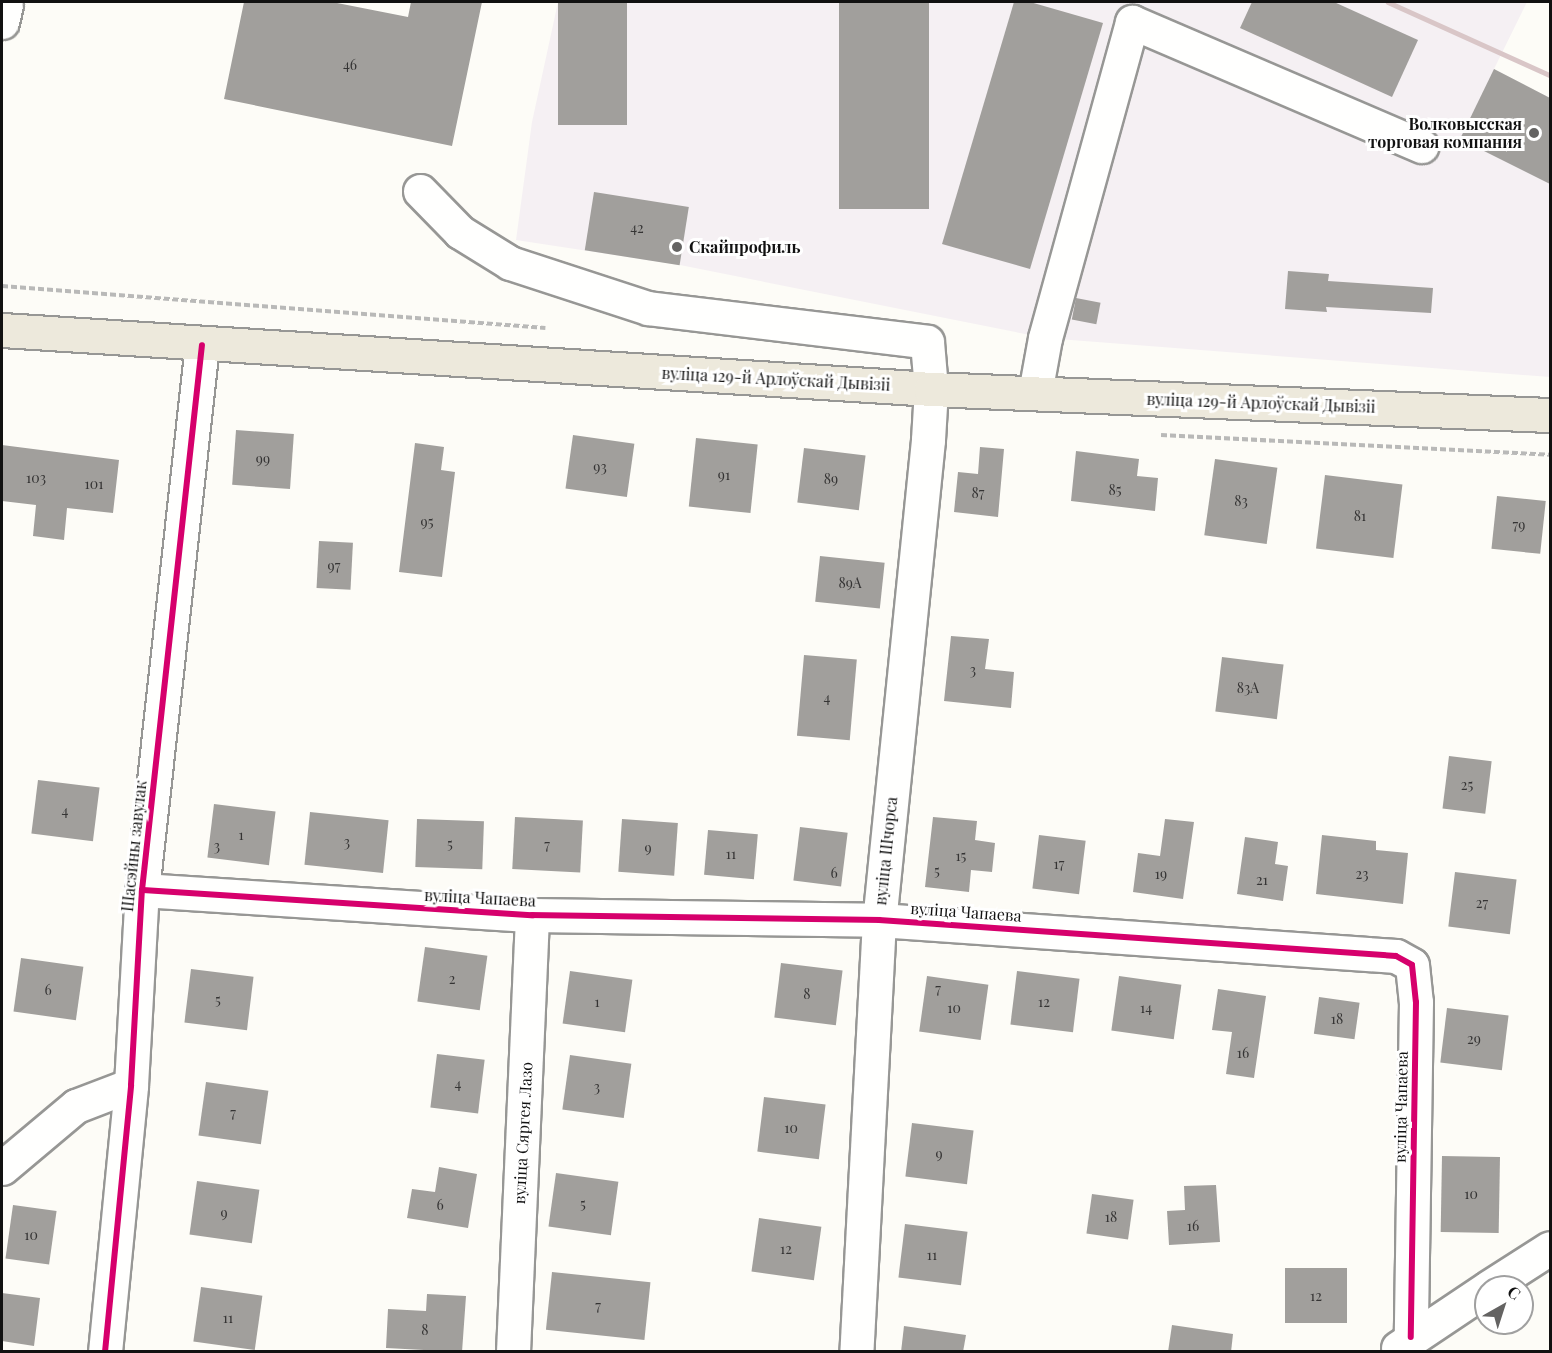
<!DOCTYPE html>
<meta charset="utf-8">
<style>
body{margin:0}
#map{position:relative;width:1552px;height:1353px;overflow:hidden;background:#fdfcf7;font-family:"Playfair Display",serif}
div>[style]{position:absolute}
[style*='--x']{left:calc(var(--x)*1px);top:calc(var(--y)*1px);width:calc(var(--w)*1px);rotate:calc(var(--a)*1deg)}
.industrial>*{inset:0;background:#f5f0f3}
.building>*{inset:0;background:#a19f9c;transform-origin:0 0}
.path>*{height:4px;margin-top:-2px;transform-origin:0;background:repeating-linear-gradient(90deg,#b9b9b8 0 6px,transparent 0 9px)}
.roads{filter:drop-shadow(2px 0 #979795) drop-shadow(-2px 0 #979795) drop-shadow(0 2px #979795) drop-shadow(0 -2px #979795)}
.minor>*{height:33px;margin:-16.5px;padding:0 16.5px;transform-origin:16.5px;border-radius:16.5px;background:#fffffe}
.major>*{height:33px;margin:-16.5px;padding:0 16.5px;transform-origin:16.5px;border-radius:16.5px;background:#ede9dc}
.rail>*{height:4.5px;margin:-2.25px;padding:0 2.25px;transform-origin:2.25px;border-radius:2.25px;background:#d9c6c7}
.cycleway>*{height:6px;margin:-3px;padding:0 3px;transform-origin:3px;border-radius:3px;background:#d6006c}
.dots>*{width:16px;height:16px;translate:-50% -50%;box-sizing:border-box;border:3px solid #fff;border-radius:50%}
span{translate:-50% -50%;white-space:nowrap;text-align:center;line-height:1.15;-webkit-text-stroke:6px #fff;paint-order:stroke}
.number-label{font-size:14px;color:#353434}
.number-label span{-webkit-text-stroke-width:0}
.poi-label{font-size:16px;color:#111;font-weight:700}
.right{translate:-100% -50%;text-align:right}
.left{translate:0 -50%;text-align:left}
.street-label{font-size:16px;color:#111}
.frame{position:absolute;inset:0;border:3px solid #111;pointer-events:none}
.north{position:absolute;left:1474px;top:1275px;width:60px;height:60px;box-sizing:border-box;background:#fff;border:2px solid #a0a0a0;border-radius:50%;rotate:39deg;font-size:16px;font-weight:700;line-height:24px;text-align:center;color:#111}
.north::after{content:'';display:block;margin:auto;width:21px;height:27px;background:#646362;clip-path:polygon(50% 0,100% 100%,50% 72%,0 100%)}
</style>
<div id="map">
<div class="industrial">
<div style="clip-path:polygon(558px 2px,1527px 2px,1494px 69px,1550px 98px,1550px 377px,1045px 338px,680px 265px,516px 240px,532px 122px)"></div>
</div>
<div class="building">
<div style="clip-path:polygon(244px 2px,332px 2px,408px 17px,411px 2px,482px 2px,452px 146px,224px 99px)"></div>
<div style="left:558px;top:2px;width:69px;height:123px"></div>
<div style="left:839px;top:2px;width:90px;height:207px"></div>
<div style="clip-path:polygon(1014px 2px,1030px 2px,1103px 23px,1030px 269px,942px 244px)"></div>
<div style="clip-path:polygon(1252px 2px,1334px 2px,1418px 40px,1392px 97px,1240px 28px)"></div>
<div style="clip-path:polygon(1494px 69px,1550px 98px,1550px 184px,1460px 139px)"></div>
<div style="left:594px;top:192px;width:96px;height:59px;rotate:9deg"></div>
<div style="clip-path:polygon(1288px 271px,1329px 274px,1328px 281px,1433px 288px,1431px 313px,1326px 307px,1327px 312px,1285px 309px)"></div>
<div style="left:1076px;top:298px;width:25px;height:22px;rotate:11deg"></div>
<div style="left:236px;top:430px;width:58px;height:55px;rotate:4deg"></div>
<div style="left:573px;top:435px;width:62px;height:54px;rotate:8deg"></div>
<div style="left:696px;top:438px;width:62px;height:69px;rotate:6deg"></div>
<div style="clip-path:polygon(415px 443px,444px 447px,441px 470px,455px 472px,442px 577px,399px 572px)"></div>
<div style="clip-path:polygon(2px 445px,119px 460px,113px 513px,67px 508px,64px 540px,33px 536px,36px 505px,2px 501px)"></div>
<div style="clip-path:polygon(980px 447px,1004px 449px,998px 517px,954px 512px,958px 472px,978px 474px)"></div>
<div style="left:804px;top:448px;width:62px;height:55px;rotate:7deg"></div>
<div style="clip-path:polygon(1076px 451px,1139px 459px,1137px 476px,1158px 478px,1155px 511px,1071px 501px)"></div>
<div style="left:1215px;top:459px;width:63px;height:77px;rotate:8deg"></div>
<div style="left:1325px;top:475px;width:78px;height:74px;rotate:7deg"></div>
<div style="left:1497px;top:496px;width:49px;height:53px;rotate:6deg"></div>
<div style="left:319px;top:541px;width:34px;height:47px;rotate:3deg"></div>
<div style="left:820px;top:556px;width:65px;height:46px;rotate:6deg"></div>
<div style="clip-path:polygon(951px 636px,989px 639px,985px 669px,1014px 672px,1011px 708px,944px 701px)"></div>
<div style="left:804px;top:655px;width:53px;height:81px;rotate:5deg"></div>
<div style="left:1222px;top:657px;width:62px;height:55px;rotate:7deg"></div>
<div style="left:1449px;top:756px;width:43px;height:53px;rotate:7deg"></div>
<div style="left:38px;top:780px;width:62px;height:54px;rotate:7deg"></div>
<div style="left:214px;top:804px;width:62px;height:54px;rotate:7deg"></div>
<div style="left:310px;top:812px;width:79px;height:53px;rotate:6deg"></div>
<div style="left:515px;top:817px;width:68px;height:52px;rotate:3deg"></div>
<div style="clip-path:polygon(933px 817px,977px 821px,975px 840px,995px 843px,992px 872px,971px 870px,969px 892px,925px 887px)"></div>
<div style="left:417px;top:819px;width:67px;height:48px;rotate:2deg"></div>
<div style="left:622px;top:819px;width:56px;height:53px;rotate:4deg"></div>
<div style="clip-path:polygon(1165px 819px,1194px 822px,1183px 899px,1133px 892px,1138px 853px,1160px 856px)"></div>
<div style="left:800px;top:827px;width:48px;height:54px;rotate:7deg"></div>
<div style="left:708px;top:830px;width:50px;height:45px;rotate:5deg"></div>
<div style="left:1039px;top:835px;width:47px;height:54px;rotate:7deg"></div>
<div style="clip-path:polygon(1322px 835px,1376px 841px,1376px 850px,1408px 853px,1403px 904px,1316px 894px)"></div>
<div style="clip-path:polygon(1245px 837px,1278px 842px,1275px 864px,1288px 866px,1283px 901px,1237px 894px)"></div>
<div style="left:1455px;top:872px;width:62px;height:55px;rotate:7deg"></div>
<div style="left:425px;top:947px;width:63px;height:55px;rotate:8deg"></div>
<div style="left:21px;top:958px;width:63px;height:54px;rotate:8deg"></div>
<div style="left:781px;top:963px;width:62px;height:55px;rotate:7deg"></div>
<div style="left:191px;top:969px;width:63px;height:54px;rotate:7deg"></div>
<div style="left:570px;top:971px;width:63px;height:53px;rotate:8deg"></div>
<div style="left:1017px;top:971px;width:63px;height:54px;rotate:7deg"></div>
<div style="left:927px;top:976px;width:62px;height:56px;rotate:8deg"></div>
<div style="left:1119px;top:976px;width:63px;height:55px;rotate:8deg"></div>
<div style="clip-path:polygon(1218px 989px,1266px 996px,1254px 1078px,1226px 1074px,1232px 1032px,1212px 1030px)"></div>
<div style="left:1319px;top:997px;width:41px;height:37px;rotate:8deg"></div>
<div style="left:1447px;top:1008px;width:62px;height:55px;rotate:7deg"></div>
<div style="left:437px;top:1054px;width:48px;height:54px;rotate:7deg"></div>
<div style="left:570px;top:1055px;width:62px;height:55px;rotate:8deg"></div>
<div style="left:206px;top:1082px;width:63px;height:54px;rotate:8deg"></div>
<div style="left:764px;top:1097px;width:62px;height:55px;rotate:7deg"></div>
<div style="left:912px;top:1123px;width:62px;height:54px;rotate:7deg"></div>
<div style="left:1442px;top:1156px;width:58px;height:76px;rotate:1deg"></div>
<div style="clip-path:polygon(439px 1167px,477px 1174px,468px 1228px,407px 1218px,412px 1189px,435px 1192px)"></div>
<div style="left:556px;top:1173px;width:63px;height:54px;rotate:8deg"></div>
<div style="left:197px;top:1181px;width:63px;height:54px;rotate:8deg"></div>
<div style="clip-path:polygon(1216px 1185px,1220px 1242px,1169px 1245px,1167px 1211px,1185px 1210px,1184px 1186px)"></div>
<div style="left:1092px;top:1194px;width:42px;height:40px;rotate:8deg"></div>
<div style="left:13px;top:1205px;width:44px;height:54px;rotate:8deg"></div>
<div style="left:759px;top:1218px;width:63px;height:54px;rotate:8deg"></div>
<div style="left:905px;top:1224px;width:63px;height:54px;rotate:7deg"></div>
<div style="left:1347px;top:1268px;width:55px;height:62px;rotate:90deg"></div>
<div style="left:552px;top:1272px;width:99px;height:58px;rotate:6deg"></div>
<div style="left:201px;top:1287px;width:62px;height:55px;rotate:8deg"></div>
<div style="clip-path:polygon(2px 1293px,40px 1298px,34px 1346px,2px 1341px)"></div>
<div style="clip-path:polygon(427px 1294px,466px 1296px,462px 1352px,386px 1348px,388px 1309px,426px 1311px)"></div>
<div style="clip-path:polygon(1172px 1325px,1233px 1334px,1231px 1352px,1168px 1352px)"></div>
<div style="clip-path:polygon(904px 1326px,966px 1335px,963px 1352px,901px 1352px)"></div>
</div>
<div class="path">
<div style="--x:2;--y:286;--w:545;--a:4.42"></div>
<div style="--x:1161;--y:435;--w:390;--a:2.9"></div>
</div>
<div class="roads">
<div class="minor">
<div style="--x:2;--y:22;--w:17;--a:-77"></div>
<div style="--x:420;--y:191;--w:57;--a:45.7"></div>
<div style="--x:460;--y:232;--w:59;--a:31.8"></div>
<div style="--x:510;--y:263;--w:145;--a:18.1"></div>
<div style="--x:648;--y:308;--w:281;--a:6.9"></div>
<div style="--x:927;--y:342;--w:47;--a:85.1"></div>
<div style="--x:931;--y:389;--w:51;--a:93.4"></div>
<div style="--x:928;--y:440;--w:482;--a:95.8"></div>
<div style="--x:879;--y:920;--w:433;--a:93"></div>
<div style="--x:1035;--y:393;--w:56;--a:-79.7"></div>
<div style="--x:1045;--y:338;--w:328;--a:-74.6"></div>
<div style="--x:1132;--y:22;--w:315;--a:23.2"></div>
<div style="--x:142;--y:890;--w:391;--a:3.7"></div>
<div style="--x:532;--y:915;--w:347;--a:0.8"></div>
<div style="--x:879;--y:920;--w:518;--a:3.98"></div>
<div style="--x:1396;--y:956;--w:18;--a:29"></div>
<div style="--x:1412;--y:965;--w:37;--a:84"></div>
<div style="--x:1416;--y:1002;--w:335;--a:90.9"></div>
<div style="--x:2;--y:1168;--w:97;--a:-40"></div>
<div style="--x:76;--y:1106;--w:59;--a:-20.9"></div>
<div style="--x:1489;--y:1287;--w:72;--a:-32.6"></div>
<div style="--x:1398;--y:1348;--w:106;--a:-33.8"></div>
<div style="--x:105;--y:1352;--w:268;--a:-84.4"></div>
<div style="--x:131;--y:1085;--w:195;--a:-86.8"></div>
<div style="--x:142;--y:890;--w:548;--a:-83.72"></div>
<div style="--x:513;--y:1352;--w:437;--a:-87.5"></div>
</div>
<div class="major">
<div style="--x:2;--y:330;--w:931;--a:3.63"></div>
<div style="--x:931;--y:389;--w:620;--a:2.41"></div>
</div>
</div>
<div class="rail">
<div style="--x:1388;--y:2;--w:178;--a:24.3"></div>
</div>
<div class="cycleway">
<div style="--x:142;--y:890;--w:391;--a:3.7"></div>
<div style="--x:532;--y:915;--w:347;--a:0.8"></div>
<div style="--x:879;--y:920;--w:518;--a:3.98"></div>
<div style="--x:1396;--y:956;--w:18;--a:29"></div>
<div style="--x:1412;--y:965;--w:37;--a:84"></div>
<div style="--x:1416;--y:1002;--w:335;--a:90.9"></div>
<div style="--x:105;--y:1352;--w:268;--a:-84.4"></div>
<div style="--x:131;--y:1085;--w:195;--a:-86.8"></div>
<div style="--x:142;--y:890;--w:548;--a:-83.72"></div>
</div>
<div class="dots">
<div style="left:1534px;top:133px;background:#646362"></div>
<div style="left:677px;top:247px;background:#646362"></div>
</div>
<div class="number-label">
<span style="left:350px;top:65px">46</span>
<span style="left:637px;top:228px">42</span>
<span style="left:263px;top:459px">99</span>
<span style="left:600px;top:467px">93</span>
<span style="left:724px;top:475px">91</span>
<span style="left:36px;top:478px">103</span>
<span style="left:831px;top:479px">89</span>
<span style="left:94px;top:484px">101</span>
<span style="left:1115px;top:490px">85</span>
<span style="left:978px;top:493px">87</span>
<span style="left:1241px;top:501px">83</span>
<span style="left:1360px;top:516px">81</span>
<span style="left:427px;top:522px">95</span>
<span style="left:1519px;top:525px">79</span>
<span style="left:334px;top:566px">97</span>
<span style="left:850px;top:583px">89А</span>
<span style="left:973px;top:670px">3</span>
<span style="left:1248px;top:688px">83А</span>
<span style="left:827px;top:698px">4</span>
<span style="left:1467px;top:785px">25</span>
<span style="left:65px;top:811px">4</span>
<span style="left:241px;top:835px">1</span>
<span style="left:347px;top:842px">3</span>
<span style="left:450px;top:844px">5</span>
<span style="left:547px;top:845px">7</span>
<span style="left:217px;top:846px">3</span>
<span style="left:648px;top:848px">9</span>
<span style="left:731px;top:854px">11</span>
<span style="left:961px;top:856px">15</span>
<span style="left:1059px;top:864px">17</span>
<span style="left:937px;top:871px">5</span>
<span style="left:834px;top:873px">6</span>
<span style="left:1161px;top:874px">19</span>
<span style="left:1362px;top:874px">23</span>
<span style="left:1262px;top:880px">21</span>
<span style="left:1482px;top:903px">27</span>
<span style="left:452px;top:979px">2</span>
<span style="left:938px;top:989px">7</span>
<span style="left:48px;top:990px">6</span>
<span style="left:807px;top:994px">8</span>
<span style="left:218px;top:1000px">5</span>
<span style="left:597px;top:1002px">1</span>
<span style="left:1044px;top:1002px">12</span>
<span style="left:954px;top:1008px">10</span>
<span style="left:1146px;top:1008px">14</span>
<span style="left:1337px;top:1019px">18</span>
<span style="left:1474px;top:1039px">29</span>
<span style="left:1243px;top:1053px">16</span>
<span style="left:458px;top:1084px">4</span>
<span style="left:597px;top:1087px">3</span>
<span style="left:233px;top:1113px">7</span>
<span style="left:791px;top:1128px">10</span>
<span style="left:939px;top:1154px">9</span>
<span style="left:1471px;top:1194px">10</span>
<span style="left:583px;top:1204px">5</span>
<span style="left:440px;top:1205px">6</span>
<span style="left:224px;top:1213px">9</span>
<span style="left:1111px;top:1217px">18</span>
<span style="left:1193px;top:1226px">16</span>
<span style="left:31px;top:1235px">10</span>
<span style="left:786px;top:1249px">12</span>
<span style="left:932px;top:1255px">11</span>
<span style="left:1316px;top:1296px">12</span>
<span style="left:598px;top:1306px">7</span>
<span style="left:228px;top:1318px">11</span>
<span style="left:425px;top:1330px">8</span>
</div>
<div class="poi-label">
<span class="right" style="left:1522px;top:133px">Волковысская<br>торговая компания</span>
<span class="left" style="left:689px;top:247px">Скайпрофиль</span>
</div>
<div class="street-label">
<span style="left:776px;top:379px;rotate:3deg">вуліца 129-й Арлоўскай Дывізіі</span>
<span style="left:1261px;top:403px;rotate:2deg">вуліца 129-й Арлоўскай Дывізіі</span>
<span style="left:134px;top:846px;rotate:-84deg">Шасэйны завулак</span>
<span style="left:886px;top:851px;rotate:-84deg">вуліца Шчорса</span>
<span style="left:480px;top:898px;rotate:3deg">вуліца Чапаева</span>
<span style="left:966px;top:912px;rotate:4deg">вуліца Чапаева</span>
<span style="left:1401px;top:1107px;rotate:-89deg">вуліца Чапаева</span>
<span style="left:523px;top:1133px;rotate:-87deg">вуліца Сяргея Лазо</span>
</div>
<div class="frame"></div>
<div class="north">С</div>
</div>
